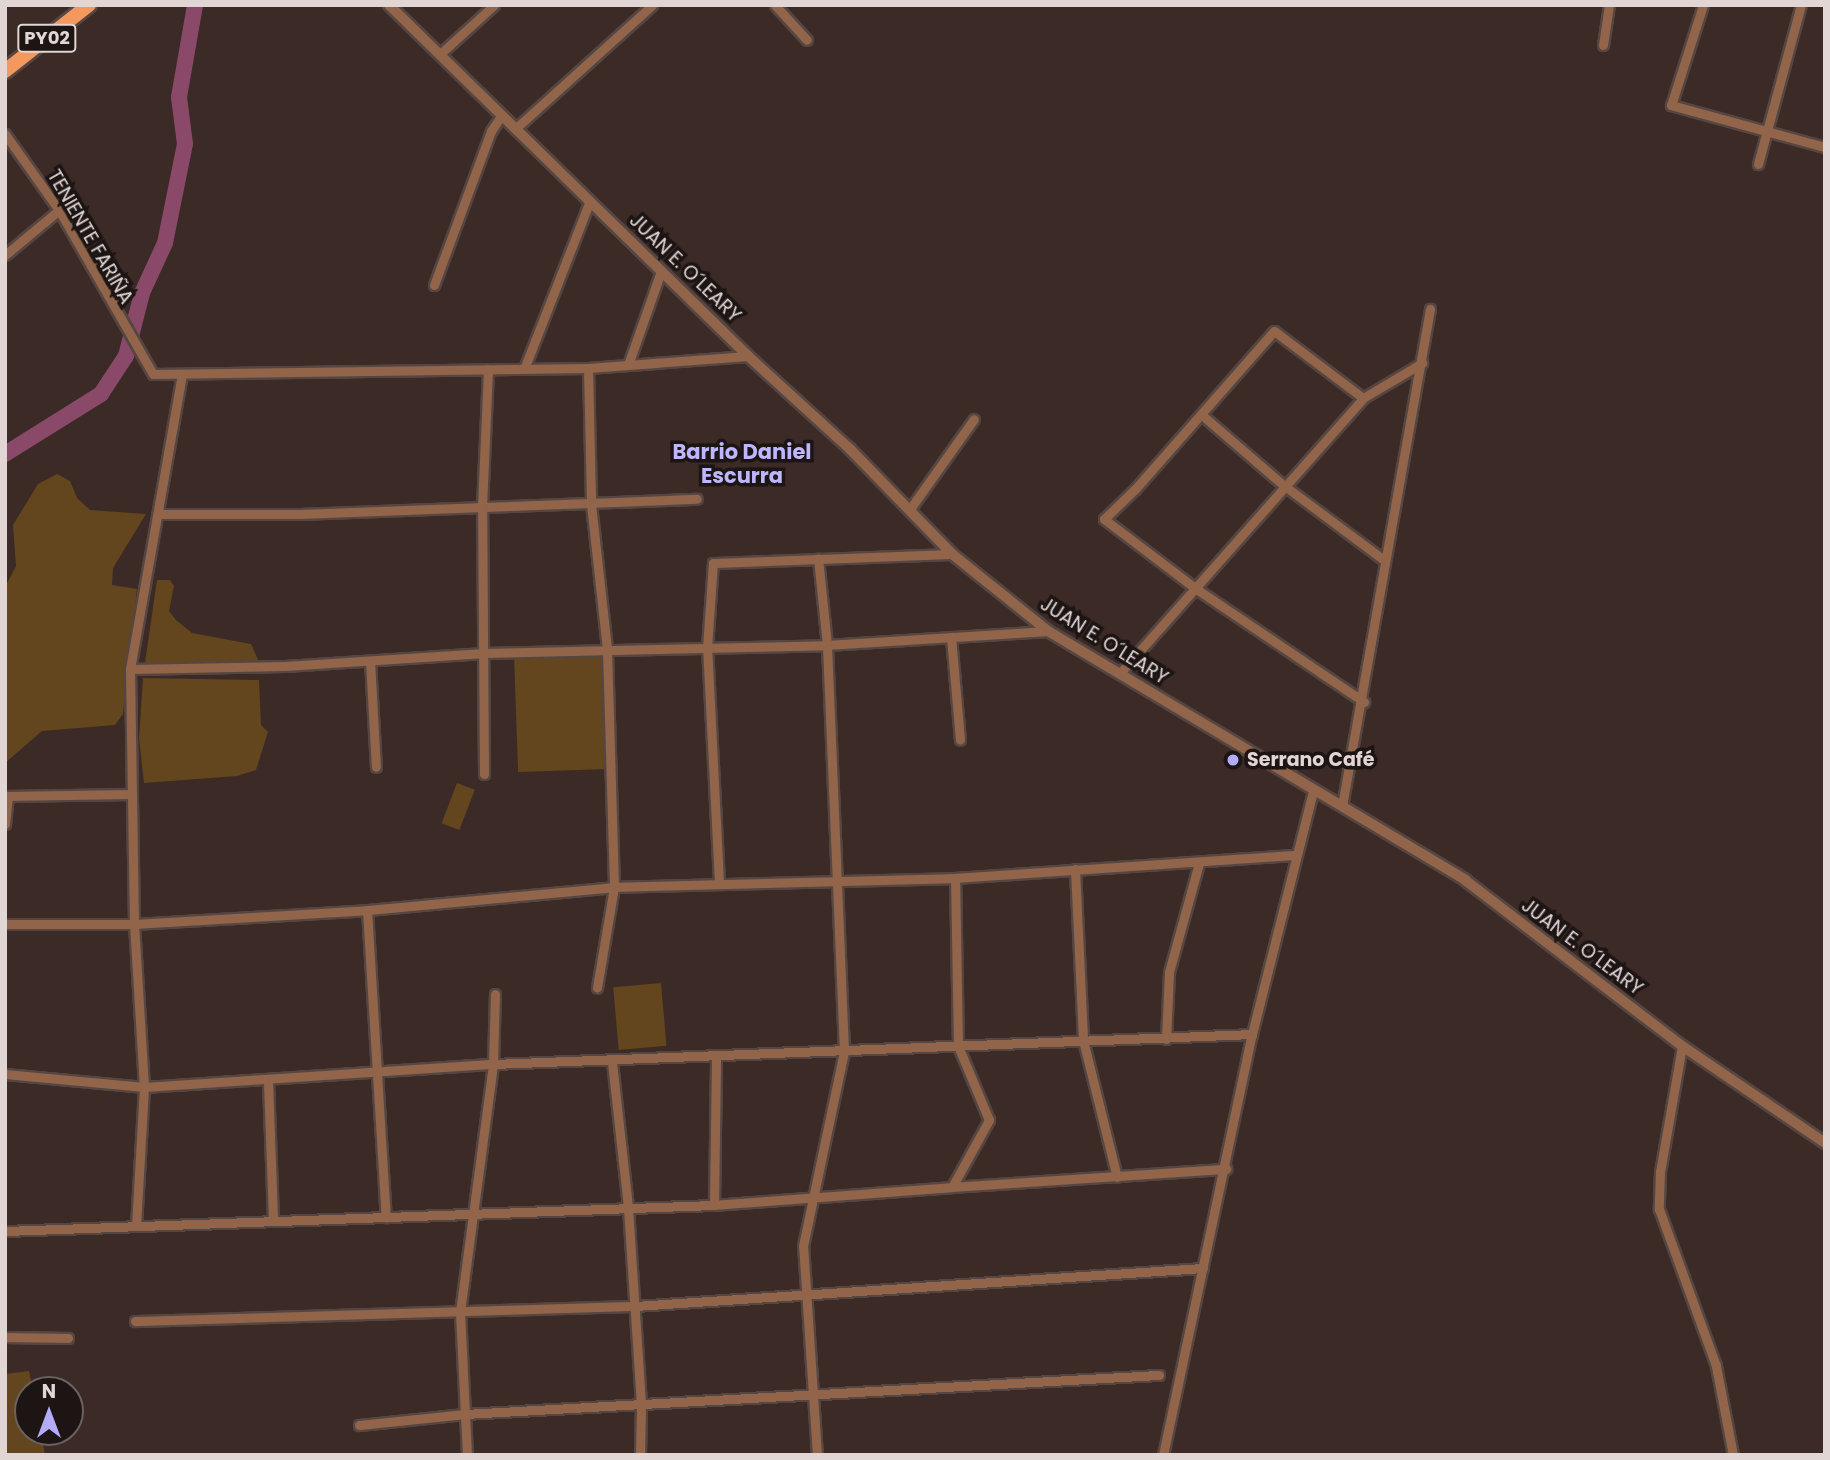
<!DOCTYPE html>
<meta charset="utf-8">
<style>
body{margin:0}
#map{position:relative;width:1830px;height:1460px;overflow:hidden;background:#3b2a26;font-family:Poppins,sans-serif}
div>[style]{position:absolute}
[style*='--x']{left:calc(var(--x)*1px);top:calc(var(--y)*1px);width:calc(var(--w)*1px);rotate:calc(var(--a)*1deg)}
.green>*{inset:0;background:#63461d;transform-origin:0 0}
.river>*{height:16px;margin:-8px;padding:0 8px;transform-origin:8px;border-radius:8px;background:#8a4969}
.roads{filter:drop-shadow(2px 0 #564642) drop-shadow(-2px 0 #564642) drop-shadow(0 2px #564642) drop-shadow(0 -2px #564642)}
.minor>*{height:9px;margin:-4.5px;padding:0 4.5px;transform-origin:4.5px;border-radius:4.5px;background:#92654a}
.tertiary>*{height:10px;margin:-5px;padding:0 5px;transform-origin:5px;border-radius:5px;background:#92654a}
.primary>*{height:14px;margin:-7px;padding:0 7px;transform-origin:7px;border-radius:7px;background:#f5985e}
.dots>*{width:19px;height:19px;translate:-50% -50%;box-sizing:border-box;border:4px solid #1c1513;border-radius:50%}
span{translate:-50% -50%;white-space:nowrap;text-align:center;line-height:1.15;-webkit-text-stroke:7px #1c1513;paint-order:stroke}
.shield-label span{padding:2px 5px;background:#1c1513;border:2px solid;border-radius:5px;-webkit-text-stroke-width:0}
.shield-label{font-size:18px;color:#e1d6d3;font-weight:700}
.street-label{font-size:19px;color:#e1d6d3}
.poi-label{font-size:19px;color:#e1d6d3;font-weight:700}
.left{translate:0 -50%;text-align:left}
.neighbourhood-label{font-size:21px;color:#beb7ff;font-weight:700}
.frame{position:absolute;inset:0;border:7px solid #e1d6d3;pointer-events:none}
.north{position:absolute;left:14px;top:1376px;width:70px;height:70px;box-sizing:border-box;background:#1c1513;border:2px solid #6b6260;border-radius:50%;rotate:0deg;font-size:19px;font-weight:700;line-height:28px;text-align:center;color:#e1d6d3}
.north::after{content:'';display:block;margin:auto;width:24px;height:32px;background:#b4acf9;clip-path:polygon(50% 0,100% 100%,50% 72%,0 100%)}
</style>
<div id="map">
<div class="green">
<div style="clip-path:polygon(57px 474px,70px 481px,77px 498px,90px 510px,146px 514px,113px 568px,112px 585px,137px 589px,123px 714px,115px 725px,42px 731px,5px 763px,5px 587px,16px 566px,13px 525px,38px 484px)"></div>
<div style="clip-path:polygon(157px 580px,170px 580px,174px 586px,169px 611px,176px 620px,192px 633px,251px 644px,260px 664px,145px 663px)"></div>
<div style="left:604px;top:653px;width:116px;height:90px;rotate:88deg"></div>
<div style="clip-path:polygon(143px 678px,259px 680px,261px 725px,268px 732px,256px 770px,237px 776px,144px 783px,139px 738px)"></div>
<div style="left:457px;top:783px;width:19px;height:43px;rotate:21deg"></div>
<div style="left:661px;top:983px;width:63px;height:48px;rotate:85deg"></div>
<div style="clip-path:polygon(29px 1371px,33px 1390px,28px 1390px,28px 1432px,41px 1432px,45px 1455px,5px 1455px,5px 1374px)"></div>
</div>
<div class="river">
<div style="--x:5;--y:454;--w:113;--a:-32"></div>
<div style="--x:101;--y:394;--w:45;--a:-56.7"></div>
<div style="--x:126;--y:356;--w:65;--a:-75.7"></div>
<div style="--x:142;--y:293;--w:55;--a:-65.3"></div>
<div style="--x:165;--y:243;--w:101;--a:-78.6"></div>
<div style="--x:185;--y:144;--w:47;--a:-97.3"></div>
<div style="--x:179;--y:97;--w:93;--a:-80.1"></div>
</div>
<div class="roads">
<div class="minor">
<div style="--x:775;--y:5;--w:47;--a:47.6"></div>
<div style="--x:1703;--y:5;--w:105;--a:107.7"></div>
<div style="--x:1671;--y:105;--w:160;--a:15.3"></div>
<div style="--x:1603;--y:45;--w:40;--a:-81.5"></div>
<div style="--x:440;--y:54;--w:73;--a:-42.2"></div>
<div style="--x:515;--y:129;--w:185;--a:-42.1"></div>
<div style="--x:5;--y:134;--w:93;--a:54.6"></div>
<div style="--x:59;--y:210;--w:189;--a:60.2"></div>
<div style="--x:153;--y:374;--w:435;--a:-0.8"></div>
<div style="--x:588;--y:368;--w:160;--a:-4.3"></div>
<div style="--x:1758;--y:164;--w:165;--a:-74.9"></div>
<div style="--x:5;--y:255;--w:70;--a:-39.8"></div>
<div style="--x:434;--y:285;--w:164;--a:-69.7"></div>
<div style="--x:491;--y:131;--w:18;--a:-56"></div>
<div style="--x:629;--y:362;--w:96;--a:-70.6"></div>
<div style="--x:588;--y:368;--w:136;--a:88.7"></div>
<div style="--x:591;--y:504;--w:147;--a:83.7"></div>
<div style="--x:607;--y:650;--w:237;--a:88.3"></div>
<div style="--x:614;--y:887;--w:102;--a:99.6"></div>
<div style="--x:524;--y:369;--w:180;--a:-68.6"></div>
<div style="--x:1363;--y:398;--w:111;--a:-143"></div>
<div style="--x:1274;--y:331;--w:210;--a:131.3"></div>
<div style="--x:1135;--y:489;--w:43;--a:135.9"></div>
<div style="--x:1104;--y:519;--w:114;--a:37.2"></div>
<div style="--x:1195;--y:588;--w:204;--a:34"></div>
<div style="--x:1202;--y:415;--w:106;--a:40.8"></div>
<div style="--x:1282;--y:484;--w:127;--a:36.7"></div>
<div style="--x:910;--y:509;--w:110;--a:-54.6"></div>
<div style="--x:160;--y:514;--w:140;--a:0"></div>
<div style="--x:300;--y:514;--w:397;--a:-2.2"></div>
<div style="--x:951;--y:637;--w:103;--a:85"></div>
<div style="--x:370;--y:661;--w:106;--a:86.8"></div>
<div style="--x:130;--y:669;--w:155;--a:-1.1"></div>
<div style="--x:285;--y:666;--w:200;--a:-3.7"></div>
<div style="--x:485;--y:653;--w:342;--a:-1.3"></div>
<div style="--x:827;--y:645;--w:221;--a:-3.6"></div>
<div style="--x:1121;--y:672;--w:366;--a:-48.5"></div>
<div style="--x:1363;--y:398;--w:69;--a:-30.7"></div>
<div style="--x:484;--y:774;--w:267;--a:-90.4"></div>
<div style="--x:482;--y:507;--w:138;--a:-87.5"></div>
<div style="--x:5;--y:796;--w:126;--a:-0.9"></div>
<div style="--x:1342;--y:806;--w:505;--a:-79.96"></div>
<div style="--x:5;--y:824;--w:28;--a:-84"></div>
<div style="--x:1075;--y:869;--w:171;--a:87.3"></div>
<div style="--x:1083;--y:1040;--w:141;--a:76.1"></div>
<div style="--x:719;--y:882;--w:234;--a:-92.9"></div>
<div style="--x:707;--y:648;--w:85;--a:-86"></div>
<div style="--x:713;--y:563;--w:239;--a:-2.2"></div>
<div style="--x:367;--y:910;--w:308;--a:86.5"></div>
<div style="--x:5;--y:924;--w:129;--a:0"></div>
<div style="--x:134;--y:924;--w:233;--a:-3.4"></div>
<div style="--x:367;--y:910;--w:248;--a:-5.3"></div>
<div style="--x:614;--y:887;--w:341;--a:-1.5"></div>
<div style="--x:955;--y:878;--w:342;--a:-3.9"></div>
<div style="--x:1166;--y:1039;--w:67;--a:-87.4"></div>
<div style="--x:1169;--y:972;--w:113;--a:-74.6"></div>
<div style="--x:1682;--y:1046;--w:128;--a:99.9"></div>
<div style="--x:1660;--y:1172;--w:37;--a:92"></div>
<div style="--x:1659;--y:1209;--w:167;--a:70"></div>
<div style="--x:1716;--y:1366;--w:91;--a:79.2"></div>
<div style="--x:612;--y:1062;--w:147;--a:83.7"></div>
<div style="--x:628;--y:1208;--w:196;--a:86.2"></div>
<div style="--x:641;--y:1404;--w:51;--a:91.1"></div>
<div style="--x:5;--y:1074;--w:140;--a:5.3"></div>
<div style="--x:144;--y:1087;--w:350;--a:-3.8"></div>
<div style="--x:493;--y:1064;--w:760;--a:-2.26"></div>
<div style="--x:268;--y:1082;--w:139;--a:87.9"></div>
<div style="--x:952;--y:1187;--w:275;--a:-3.8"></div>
<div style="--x:714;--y:1205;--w:149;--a:-89.2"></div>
<div style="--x:136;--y:1226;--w:139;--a:-86.7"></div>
<div style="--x:144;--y:1087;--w:163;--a:-93.5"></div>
<div style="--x:134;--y:924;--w:255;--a:-90.9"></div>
<div style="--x:130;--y:669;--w:299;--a:-80"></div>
<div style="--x:5;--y:1231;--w:709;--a:-2.1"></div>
<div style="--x:714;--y:1205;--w:239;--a:-4.3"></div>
<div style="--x:952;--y:1187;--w:77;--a:-61.1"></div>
<div style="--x:989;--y:1120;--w:80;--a:-112.7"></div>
<div style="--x:958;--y:1046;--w:168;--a:-91"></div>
<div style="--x:135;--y:1321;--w:500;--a:-1.72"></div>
<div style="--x:635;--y:1306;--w:569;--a:-3.83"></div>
<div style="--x:5;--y:1337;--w:63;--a:0.9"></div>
<div style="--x:359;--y:1425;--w:107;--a:-5.9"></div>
<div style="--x:465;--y:1414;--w:695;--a:-3.22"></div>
<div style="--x:467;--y:1455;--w:143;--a:-92.8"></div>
<div style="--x:460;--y:1312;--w:250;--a:-82.4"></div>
<div style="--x:493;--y:1064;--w:70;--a:-88.4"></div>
<div style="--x:817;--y:1455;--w:209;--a:-93.8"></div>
<div style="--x:803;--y:1246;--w:199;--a:-78.1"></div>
<div style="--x:844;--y:1051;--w:406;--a:-92.4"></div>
<div style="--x:827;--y:645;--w:87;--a:-95.9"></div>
<div style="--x:1163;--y:1455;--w:430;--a:-78.1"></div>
<div style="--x:1252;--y:1034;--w:251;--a:-75.9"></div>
</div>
<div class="tertiary">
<div style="--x:389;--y:5;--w:502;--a:44.35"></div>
<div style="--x:748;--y:356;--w:138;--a:42.4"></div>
<div style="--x:850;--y:449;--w:146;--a:45.8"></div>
<div style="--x:952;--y:554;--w:123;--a:38.7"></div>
<div style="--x:1048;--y:631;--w:486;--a:30.8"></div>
<div style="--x:1465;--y:880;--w:273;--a:37.4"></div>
<div style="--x:1682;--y:1046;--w:173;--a:34.1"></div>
</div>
<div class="primary">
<div style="--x:5;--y:71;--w:107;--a:-38.2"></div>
</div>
</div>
<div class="dots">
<div style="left:1233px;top:760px;background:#b4acf9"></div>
</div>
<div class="shield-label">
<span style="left:47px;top:38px">PY02</span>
</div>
<div class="street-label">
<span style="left:90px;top:237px;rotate:60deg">TENIENTE FARIÑA</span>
<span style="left:685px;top:268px;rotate:44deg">JUAN E. O´LEARY</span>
<span style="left:1104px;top:641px;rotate:32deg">JUAN E. O´LEARY</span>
<span style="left:1582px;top:947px;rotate:37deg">JUAN E. O´LEARY</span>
</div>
<div class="poi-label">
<span class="left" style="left:1247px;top:760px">Serrano Café</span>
</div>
<div class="neighbourhood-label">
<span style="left:742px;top:464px">Barrio Daniel<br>Escurra</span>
</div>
<div class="frame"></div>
<div class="north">N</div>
</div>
